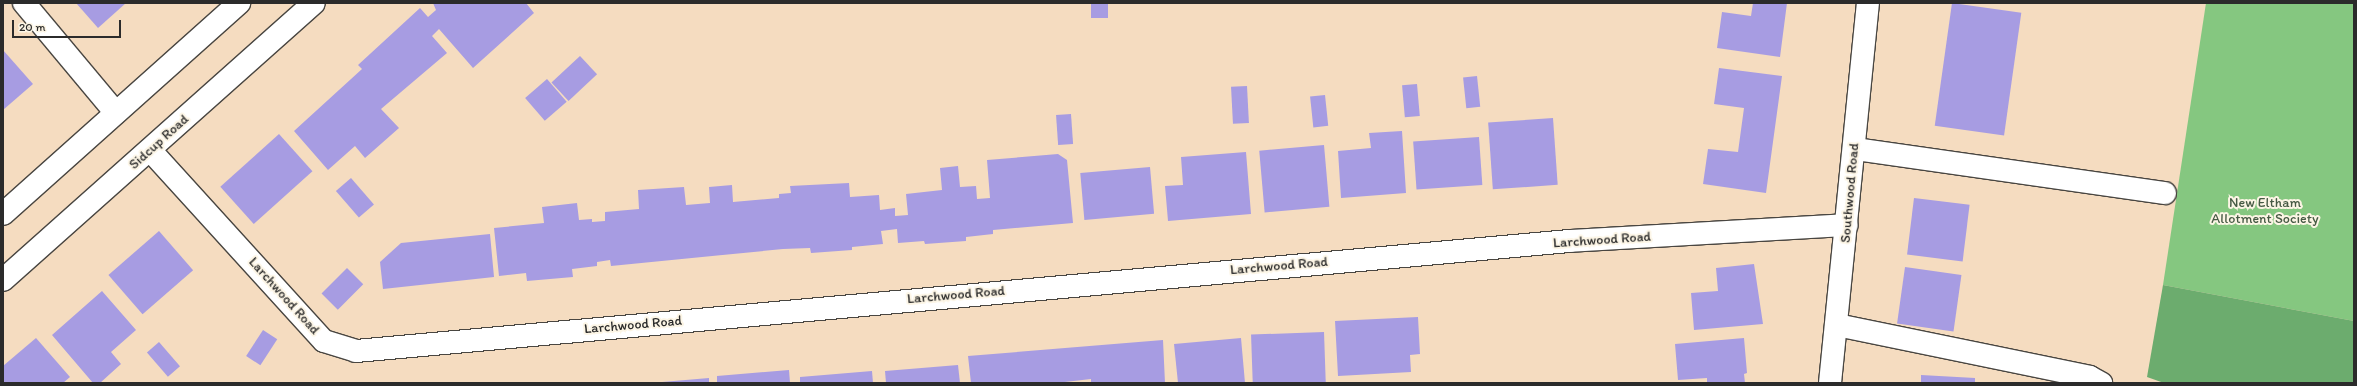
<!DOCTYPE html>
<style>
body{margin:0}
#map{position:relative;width:2357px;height:386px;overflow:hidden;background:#f5dcc0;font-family:Itim,sans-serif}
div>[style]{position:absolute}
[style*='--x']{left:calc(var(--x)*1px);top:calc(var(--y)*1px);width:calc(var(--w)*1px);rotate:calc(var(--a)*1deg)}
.green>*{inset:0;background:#85c780}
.forest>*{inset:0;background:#6cac6e}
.building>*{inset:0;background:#a79ce2;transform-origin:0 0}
.roads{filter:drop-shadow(1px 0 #494641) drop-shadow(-1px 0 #494641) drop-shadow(0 1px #494641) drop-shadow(0 -1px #494641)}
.minor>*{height:22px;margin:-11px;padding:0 11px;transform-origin:11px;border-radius:11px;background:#fff}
.highway>*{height:22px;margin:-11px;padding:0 11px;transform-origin:11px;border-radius:11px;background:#fff}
span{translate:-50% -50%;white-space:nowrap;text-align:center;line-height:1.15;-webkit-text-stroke:4px #fcf5e5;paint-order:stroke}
.street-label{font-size:14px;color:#2b2b2b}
.park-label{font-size:14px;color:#465a44}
.frame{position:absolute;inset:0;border:4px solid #2b2b2b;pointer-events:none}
.scale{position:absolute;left:12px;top:20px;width:109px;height:18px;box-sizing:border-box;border:2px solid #2b2b2b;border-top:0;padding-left:5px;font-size:12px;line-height:14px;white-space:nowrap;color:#2b2b2b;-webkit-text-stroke:3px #fcf5e5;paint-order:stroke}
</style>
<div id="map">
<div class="green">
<div style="clip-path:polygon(2206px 3px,2354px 3px,2354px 321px,2163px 285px)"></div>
</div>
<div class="forest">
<div style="clip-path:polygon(2163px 285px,2354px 321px,2354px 383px,2164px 383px,2147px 377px)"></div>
</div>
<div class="building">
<div style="clip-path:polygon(76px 3px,126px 3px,98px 28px)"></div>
<div style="clip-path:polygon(433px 3px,526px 3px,534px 13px,473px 68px,439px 29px,432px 36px,447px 53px,381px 109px,399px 128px,365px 158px,355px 146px,328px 170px,294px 131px,362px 69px,358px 65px,420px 8px,428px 17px,436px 10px)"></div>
<div style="left:1091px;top:3px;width:17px;height:15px"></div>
<div style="clip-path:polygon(1753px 3px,1787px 3px,1780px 57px,1717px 48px,1722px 12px,1751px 16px)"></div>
<div style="left:1952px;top:3px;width:70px;height:124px;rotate:8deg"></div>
<div style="clip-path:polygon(3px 50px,33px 84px,3px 110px)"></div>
<div style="left:580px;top:56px;width:25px;height:39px;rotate:47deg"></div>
<div style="clip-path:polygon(1719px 68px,1782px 76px,1766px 193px,1703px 184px,1708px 149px,1738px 152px,1744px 108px,1714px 104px)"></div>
<div style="left:1477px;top:76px;width:31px;height:14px;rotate:84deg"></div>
<div style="left:547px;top:79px;width:30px;height:29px;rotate:49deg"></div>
<div style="left:1417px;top:84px;width:32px;height:15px;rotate:85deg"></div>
<div style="left:1247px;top:86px;width:37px;height:16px;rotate:87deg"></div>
<div style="left:1325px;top:95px;width:31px;height:15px;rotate:84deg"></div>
<div style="left:1071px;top:114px;width:30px;height:15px;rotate:86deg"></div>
<div style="left:1553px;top:118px;width:67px;height:65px;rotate:86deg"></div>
<div style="clip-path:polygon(1402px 131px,1406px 193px,1341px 198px,1338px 151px,1371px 148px,1369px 133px)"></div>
<div style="left:279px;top:134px;width:50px;height:79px;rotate:48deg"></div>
<div style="left:1479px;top:137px;width:48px;height:66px;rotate:86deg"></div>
<div style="left:1324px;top:145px;width:62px;height:65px;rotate:85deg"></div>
<div style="clip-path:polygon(1246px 152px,1251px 214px,1168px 221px,1165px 186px,1183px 185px,1181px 157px)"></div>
<div style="clip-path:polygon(1058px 154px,1067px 160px,1073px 223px,993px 230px,993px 234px,966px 237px,966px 241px,925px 244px,924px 241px,898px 243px,897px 229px,881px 231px,883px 244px,852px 247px,852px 250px,811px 253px,810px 248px,783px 249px,611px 266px,610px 260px,597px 262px,597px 266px,572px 269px,573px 277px,527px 281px,526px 273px,499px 276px,494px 228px,544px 223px,542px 207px,577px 203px,579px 220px,592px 219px,592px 222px,605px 221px,605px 212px,639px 209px,638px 190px,684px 187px,686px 205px,710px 203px,709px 187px,732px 185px,733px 202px,779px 198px,779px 194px,791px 193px,790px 186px,849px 183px,850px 197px,879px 195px,880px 210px,895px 208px,895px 216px,908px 215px,906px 194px,942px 190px,940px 168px,958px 166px,960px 187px,976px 186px,977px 199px,990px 198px,987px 160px)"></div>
<div style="left:1150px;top:167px;width:47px;height:70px;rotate:85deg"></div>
<div style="left:351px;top:178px;width:35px;height:20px;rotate:49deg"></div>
<div style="left:1914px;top:198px;width:56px;height:57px;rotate:7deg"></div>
<div style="left:159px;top:231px;width:52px;height:67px;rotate:49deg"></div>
<div style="clip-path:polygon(490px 234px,494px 277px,383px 289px,380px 262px,401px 243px)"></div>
<div style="clip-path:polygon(1754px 264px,1763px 324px,1694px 330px,1691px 293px,1718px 291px,1716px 268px)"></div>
<div style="left:1905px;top:267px;width:57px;height:57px;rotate:8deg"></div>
<div style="left:347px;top:268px;width:23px;height:36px;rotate:45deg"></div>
<div style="clip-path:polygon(102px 291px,136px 330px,111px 352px,121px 364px,100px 383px,93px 383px,52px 335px)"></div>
<div style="clip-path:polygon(1418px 317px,1420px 354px,1410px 355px,1411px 372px,1338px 376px,1335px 321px)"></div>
<div style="left:263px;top:330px;width:17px;height:31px;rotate:33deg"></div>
<div style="left:1324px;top:332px;width:51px;height:73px;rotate:88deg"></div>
<div style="clip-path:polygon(36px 338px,70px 377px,63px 383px,3px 383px,3px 366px)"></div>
<div style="clip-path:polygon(1241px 338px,1245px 383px,1178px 383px,1174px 344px)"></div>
<div style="clip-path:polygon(1744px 338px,1747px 373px,1744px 374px,1745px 383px,1707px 383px,1707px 378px,1678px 380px,1675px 344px)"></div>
<div style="clip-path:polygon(1163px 340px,1165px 383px,1091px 383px,1091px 379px,1056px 383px,971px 383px,968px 356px)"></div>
<div style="left:159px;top:342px;width:32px;height:16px;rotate:49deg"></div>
<div style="clip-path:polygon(958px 365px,960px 383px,886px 383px,885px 371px)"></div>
<div style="clip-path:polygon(789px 370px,790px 383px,717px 383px,717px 376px)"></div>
<div style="clip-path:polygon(872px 371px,873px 383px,800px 383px,800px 377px)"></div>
<div style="clip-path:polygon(1921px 375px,1975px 378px,1975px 383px,1921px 383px)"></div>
<div style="clip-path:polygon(709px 378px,709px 383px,662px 383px,662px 382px)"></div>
</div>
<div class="roads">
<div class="minor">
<div style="--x:24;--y:3;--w:143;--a:50.1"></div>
<div style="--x:1855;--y:149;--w:313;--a:8.1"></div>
<div style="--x:150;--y:150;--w:258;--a:47.7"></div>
<div style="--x:324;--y:341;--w:34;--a:17"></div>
<div style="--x:356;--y:351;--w:1218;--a:-5.18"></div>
<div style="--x:1569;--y:241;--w:278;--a:-3.3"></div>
<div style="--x:1837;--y:325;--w:258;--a:11.6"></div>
<div style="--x:2090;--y:377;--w:13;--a:29"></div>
<div style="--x:1830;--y:383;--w:382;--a:-84.3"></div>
</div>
<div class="highway">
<div style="--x:3;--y:214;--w:317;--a:-41.8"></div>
<div style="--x:3;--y:280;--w:416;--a:-41.7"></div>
</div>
</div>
<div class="street-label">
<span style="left:159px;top:142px;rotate:-42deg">Sidcup Road</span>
<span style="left:1850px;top:193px;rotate:-85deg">Southwood Road</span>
<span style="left:1602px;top:240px;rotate:-4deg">Larchwood Road</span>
<span style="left:1279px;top:266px;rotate:-5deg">Larchwood Road</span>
<span style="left:956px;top:295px;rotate:-5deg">Larchwood Road</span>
<span style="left:284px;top:296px;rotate:48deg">Larchwood Road</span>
<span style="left:633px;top:325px;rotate:-5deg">Larchwood Road</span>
</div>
<div class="park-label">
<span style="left:2265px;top:211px">New Eltham<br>Allotment Society</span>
</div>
<div class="frame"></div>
<div class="scale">20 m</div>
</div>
